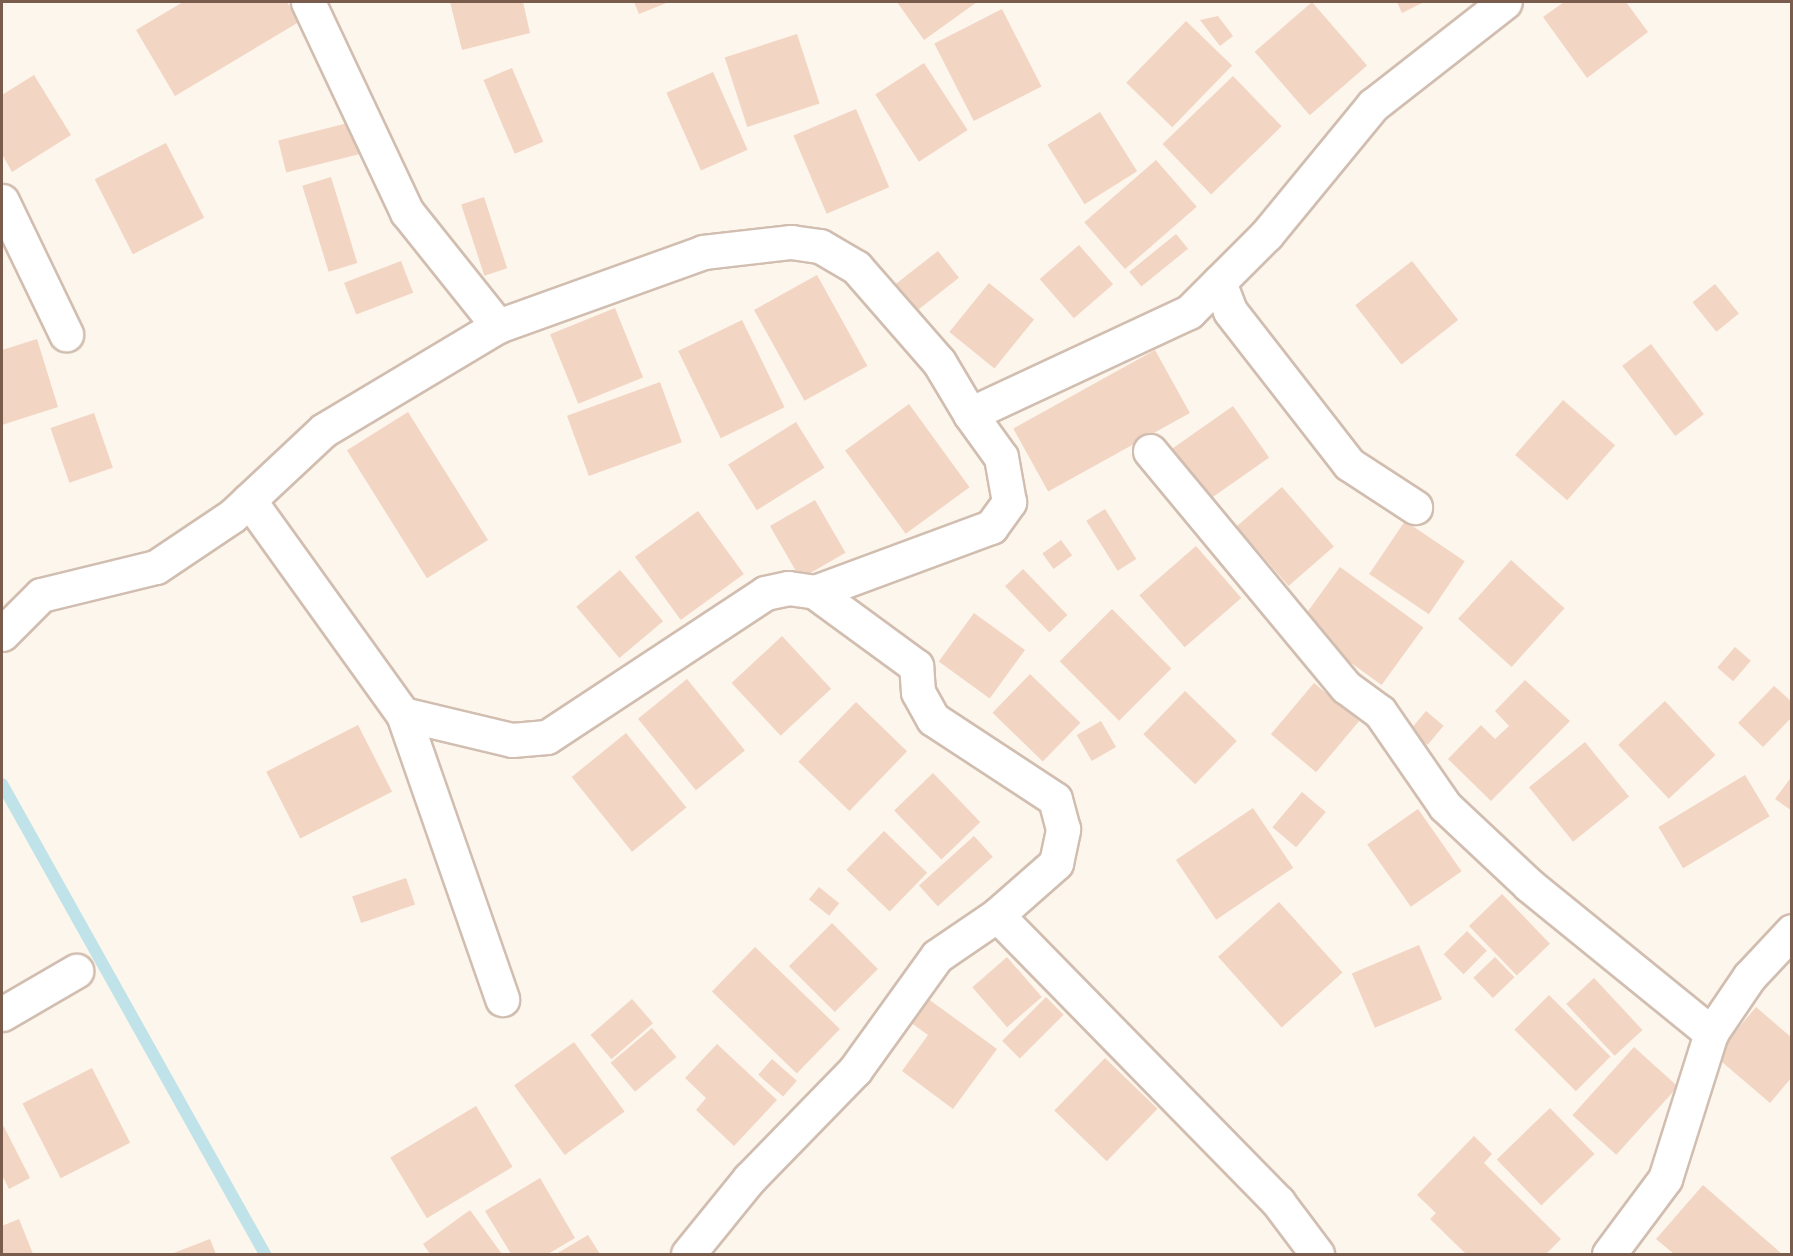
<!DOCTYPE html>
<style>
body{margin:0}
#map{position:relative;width:1793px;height:1256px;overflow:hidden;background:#fdf6ec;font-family:"Golos Text",sans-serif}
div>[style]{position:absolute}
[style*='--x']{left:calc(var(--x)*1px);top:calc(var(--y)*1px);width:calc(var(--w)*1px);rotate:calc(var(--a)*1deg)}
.stream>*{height:12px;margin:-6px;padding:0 6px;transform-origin:6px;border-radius:6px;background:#bfe3e8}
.building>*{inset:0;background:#f3d5c3;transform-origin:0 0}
.roads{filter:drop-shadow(2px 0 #d1beb0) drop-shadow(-2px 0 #d1beb0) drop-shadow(0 2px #d1beb0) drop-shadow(0 -2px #d1beb0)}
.minor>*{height:33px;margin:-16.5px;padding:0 16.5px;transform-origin:16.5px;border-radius:16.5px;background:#fff}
span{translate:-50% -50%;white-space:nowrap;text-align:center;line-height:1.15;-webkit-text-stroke:4.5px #fffaf3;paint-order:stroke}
.frame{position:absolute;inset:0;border:3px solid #7a5c4d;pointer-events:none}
</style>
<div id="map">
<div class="stream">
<div style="--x:2;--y:784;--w:539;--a:60.77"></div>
</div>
<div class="building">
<div style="clip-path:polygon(183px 2px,287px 2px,299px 22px,175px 96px,136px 30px)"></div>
<div style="clip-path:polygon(450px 2px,523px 2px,530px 33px,462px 50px)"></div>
<div style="clip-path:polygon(634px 2px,669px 2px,639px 14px)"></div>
<div style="clip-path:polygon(897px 2px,977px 2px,924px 40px)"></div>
<div style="left:1312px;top:2px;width:84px;height:76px;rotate:49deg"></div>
<div style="clip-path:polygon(1397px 2px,1424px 2px,1402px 13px)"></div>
<div style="clip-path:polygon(1564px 2px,1626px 2px,1648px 32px,1587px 78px,1543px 17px)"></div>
<div style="left:1002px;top:9px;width:87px;height:76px;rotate:63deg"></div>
<div style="clip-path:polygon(1218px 16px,1233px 36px,1220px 46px,1200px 20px)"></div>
<div style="left:1186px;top:21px;width:64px;height:86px;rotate:44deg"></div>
<div style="left:797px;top:34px;width:73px;height:76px;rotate:72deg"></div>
<div style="left:924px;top:63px;width:80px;height:58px;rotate:57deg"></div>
<div style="left:512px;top:68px;width:80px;height:31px;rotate:67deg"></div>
<div style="left:713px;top:72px;width:85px;height:51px;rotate:66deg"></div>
<div style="clip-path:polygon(34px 75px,71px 135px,12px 172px,2px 154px,2px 95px)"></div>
<div style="left:1233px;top:76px;width:70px;height:98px;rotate:46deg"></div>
<div style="left:856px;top:109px;width:85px;height:68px;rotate:67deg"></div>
<div style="left:1100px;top:112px;width:70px;height:62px;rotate:58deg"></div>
<div style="left:352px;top:122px;width:33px;height:76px;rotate:76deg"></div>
<div style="left:166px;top:143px;width:84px;height:80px;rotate:63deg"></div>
<div style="left:1156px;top:160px;width:62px;height:95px;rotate:49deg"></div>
<div style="left:331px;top:177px;width:90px;height:30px;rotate:73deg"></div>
<div style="left:484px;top:197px;width:75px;height:24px;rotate:72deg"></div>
<div style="left:1176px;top:234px;width:19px;height:60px;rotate:51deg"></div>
<div style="left:1079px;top:245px;width:52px;height:52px;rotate:49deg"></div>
<div style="left:938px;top:251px;width:34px;height:57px;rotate:52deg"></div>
<div style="left:401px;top:261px;width:34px;height:61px;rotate:69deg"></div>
<div style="left:1412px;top:261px;width:75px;height:72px;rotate:52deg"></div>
<div style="left:817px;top:275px;width:104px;height:72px;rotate:61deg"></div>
<div style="left:989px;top:283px;width:58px;height:63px;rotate:39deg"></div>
<div style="left:1715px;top:284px;width:38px;height:29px;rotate:51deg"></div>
<div style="left:615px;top:308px;width:75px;height:70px;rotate:68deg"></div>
<div style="left:742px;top:320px;width:97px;height:71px;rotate:64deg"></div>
<div style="clip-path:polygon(37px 339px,58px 407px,2px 425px,2px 350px)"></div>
<div style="left:1651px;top:344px;width:88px;height:36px;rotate:53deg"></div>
<div style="left:1155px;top:350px;width:72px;height:162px;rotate:61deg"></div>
<div style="left:660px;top:382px;width:64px;height:99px;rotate:70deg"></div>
<div style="left:1563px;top:400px;width:69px;height:73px;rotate:41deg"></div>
<div style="left:909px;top:404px;width:103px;height:79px;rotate:54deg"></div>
<div style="left:1233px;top:406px;width:63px;height:77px;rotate:55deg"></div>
<div style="left:408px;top:412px;width:151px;height:72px;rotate:58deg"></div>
<div style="left:94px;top:413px;width:58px;height:46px;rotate:71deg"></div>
<div style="left:796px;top:422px;width:54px;height:80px;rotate:58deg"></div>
<div style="left:1282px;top:487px;width:79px;height:60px;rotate:49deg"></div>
<div style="left:815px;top:500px;width:61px;height:52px;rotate:60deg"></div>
<div style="left:1105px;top:509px;width:59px;height:22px;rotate:58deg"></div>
<div style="left:698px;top:511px;width:78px;height:78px;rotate:54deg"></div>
<div style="left:1405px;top:521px;width:72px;height:64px;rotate:34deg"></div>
<div style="left:1061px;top:540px;width:19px;height:23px;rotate:54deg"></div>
<div style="left:1196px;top:546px;width:69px;height:75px;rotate:49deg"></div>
<div style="left:1511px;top:560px;width:72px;height:79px;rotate:42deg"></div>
<div style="left:1340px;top:567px;width:103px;height:71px;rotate:36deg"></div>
<div style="left:1023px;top:569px;width:64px;height:25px;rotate:46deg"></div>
<div style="left:620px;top:570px;width:67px;height:57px;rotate:50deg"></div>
<div style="left:1112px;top:609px;width:84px;height:74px;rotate:45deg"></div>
<div style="left:974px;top:613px;width:63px;height:60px;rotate:36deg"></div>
<div style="left:782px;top:636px;width:72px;height:69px;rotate:47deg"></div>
<div style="left:1735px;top:647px;width:21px;height:27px;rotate:41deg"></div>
<div style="left:1030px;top:674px;width:70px;height:54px;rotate:44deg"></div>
<div style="left:687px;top:679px;width:92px;height:63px;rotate:51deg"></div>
<div style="clip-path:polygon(1525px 680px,1570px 721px,1491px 801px,1448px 759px,1481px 725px,1495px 739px,1509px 726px,1495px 711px)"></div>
<div style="left:1314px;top:683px;width:59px;height:67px;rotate:40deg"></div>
<div style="clip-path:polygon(1774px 686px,1792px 702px,1792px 717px,1763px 747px,1738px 723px)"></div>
<div style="left:1185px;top:691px;width:72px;height:60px;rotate:44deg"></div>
<div style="left:1665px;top:701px;width:74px;height:64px;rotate:47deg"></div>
<div style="left:856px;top:702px;width:71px;height:83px;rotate:44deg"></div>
<div style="left:1426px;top:711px;width:23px;height:25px;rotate:40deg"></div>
<div style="left:1101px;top:721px;width:30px;height:28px;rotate:60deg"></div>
<div style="left:358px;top:725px;width:75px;height:103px;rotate:63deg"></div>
<div style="left:626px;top:733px;width:96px;height:70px;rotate:51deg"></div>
<div style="left:1585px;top:742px;width:70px;height:72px;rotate:51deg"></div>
<div style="left:933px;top:773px;width:68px;height:54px;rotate:46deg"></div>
<div style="left:1745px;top:775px;width:48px;height:101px;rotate:59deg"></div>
<div style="clip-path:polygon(1792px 776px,1792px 811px,1775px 799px)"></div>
<div style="left:1302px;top:792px;width:31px;height:46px;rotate:40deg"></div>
<div style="left:1253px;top:808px;width:72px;height:93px;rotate:56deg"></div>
<div style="left:1418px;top:809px;width:76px;height:62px;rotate:55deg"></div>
<div style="left:884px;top:831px;width:60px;height:54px;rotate:44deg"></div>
<div style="left:974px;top:836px;width:28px;height:74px;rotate:48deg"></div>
<div style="left:406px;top:878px;width:28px;height:57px;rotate:71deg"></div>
<div style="left:819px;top:887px;width:26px;height:16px;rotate:39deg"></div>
<div style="left:1502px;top:894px;width:69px;height:46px;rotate:46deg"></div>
<div style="left:1279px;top:902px;width:95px;height:82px;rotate:48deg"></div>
<div style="left:832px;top:923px;width:65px;height:61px;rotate:45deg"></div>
<div style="left:1467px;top:931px;width:28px;height:33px;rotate:45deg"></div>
<div style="left:1419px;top:945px;width:59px;height:73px;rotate:67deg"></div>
<div style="left:755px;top:947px;width:118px;height:62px;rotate:44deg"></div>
<div style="left:1007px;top:957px;width:53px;height:46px;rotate:49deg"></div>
<div style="left:1495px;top:957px;width:28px;height:30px;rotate:46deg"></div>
<div style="left:1594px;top:978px;width:71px;height:38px;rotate:47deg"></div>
<div style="clip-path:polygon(920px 993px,997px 1049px,953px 1109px,902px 1071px,928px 1035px,903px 1017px)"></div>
<div style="left:1549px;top:995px;width:87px;height:49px;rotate:45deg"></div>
<div style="left:1046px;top:997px;width:25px;height:62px;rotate:45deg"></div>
<div style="left:632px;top:999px;width:32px;height:55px;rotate:49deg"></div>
<div style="clip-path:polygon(1756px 1007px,1792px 1038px,1792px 1077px,1770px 1103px,1715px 1056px)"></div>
<div style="left:652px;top:1028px;width:38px;height:54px;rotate:50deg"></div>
<div style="left:574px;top:1042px;width:86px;height:74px;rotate:54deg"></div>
<div style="clip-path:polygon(717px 1044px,777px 1100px,734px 1146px,696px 1110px,706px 1098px,685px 1078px)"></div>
<div style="left:1634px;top:1047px;width:59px;height:92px;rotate:42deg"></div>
<div style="left:1105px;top:1058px;width:73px;height:73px;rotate:44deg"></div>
<div style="left:772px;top:1059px;width:33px;height:21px;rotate:41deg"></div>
<div style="left:92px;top:1068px;width:84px;height:78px;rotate:63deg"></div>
<div style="left:476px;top:1106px;width:71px;height:100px;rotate:59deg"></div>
<div style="left:1550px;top:1108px;width:64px;height:74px;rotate:46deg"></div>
<div style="clip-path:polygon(2px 1123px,30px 1178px,9px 1189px,2px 1175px)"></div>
<div style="clip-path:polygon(1474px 1136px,1492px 1154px,1484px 1163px,1561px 1239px,1546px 1254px,1466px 1254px,1430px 1219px,1436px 1213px,1417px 1195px)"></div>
<div style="clip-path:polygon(540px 1178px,575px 1238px,548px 1254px,511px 1254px,485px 1211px)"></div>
<div style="clip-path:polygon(1703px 1185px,1782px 1254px,1674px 1254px,1656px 1239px)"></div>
<div style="clip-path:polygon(470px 1210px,502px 1254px,430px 1254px,423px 1244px)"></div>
<div style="clip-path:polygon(19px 1219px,33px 1254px,2px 1254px,2px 1226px)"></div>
<div style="clip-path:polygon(588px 1235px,600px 1254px,556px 1254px)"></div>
<div style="clip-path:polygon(210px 1239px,216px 1254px,171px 1254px)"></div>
</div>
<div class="roads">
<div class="minor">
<div style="--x:308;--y:2;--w:232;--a:64.8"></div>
<div style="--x:407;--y:212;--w:146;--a:51.4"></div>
<div style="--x:2;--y:201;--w:148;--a:64.3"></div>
<div style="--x:1219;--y:282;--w:31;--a:69"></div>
<div style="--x:1230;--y:311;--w:194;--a:52.1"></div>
<div style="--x:1349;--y:464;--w:79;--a:33.1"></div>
<div style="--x:1150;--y:451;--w:307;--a:50.3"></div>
<div style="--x:1346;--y:687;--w:42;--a:36.3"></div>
<div style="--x:1380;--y:712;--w:114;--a:55.3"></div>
<div style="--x:1445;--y:806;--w:115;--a:43.2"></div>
<div style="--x:1529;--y:885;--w:235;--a:39.1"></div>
<div style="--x:249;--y:500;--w:264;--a:54.3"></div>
<div style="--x:403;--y:714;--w:302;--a:70.8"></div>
<div style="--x:2;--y:634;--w:55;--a:-45"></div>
<div style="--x:41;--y:595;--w:118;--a:-13.7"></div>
<div style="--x:156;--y:567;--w:92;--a:-33.9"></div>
<div style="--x:232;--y:516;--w:126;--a:-43.1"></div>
<div style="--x:324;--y:430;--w:203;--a:-30.9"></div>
<div style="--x:498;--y:326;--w:218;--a:-19.8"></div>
<div style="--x:703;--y:252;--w:89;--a:-6.5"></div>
<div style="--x:791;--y:242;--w:29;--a:8"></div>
<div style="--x:820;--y:246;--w:42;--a:30.3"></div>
<div style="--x:856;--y:267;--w:126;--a:48.9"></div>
<div style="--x:939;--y:362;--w:61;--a:59.2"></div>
<div style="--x:970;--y:414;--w:242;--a:-25"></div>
<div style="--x:1189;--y:312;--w:110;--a:-45"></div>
<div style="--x:1267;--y:234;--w:167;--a:-50.6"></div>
<div style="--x:1373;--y:105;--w:167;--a:-38"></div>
<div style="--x:403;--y:714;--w:112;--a:13.4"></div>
<div style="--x:512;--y:740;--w:35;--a:-5"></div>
<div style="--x:547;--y:737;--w:261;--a:-33.4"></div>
<div style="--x:765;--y:593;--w:24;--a:-12"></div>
<div style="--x:788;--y:588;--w:27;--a:8"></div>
<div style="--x:815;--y:592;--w:188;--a:-20.3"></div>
<div style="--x:991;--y:527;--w:31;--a:-54"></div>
<div style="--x:1009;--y:502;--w:46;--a:-100.1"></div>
<div style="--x:1001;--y:457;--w:53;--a:-125.8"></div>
<div style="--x:997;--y:915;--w:402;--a:45.6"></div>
<div style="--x:1278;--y:1202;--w:65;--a:53.1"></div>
<div style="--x:2;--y:1014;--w:86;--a:-30.2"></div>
<div style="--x:688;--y:1254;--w:97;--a:-50.9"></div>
<div style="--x:749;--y:1179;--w:152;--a:-45.8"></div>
<div style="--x:855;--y:1070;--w:140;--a:-54.3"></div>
<div style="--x:937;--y:956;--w:73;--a:-34.3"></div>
<div style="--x:997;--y:915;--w:79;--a:-41.4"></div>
<div style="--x:1056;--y:863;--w:35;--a:-78"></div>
<div style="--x:1063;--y:829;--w:31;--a:-105"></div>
<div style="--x:1055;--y:799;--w:146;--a:-146.7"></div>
<div style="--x:933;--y:719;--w:31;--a:-119"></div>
<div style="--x:918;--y:692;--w:26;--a:-94"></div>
<div style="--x:916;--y:666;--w:125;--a:-143.8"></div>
<div style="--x:1609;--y:1254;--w:94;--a:-53.3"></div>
<div style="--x:1665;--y:1179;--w:153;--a:-72.5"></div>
<div style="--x:1711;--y:1033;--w:68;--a:-55.8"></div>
<div style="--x:1749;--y:977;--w:63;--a:-46.9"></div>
</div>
</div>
<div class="frame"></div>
</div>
